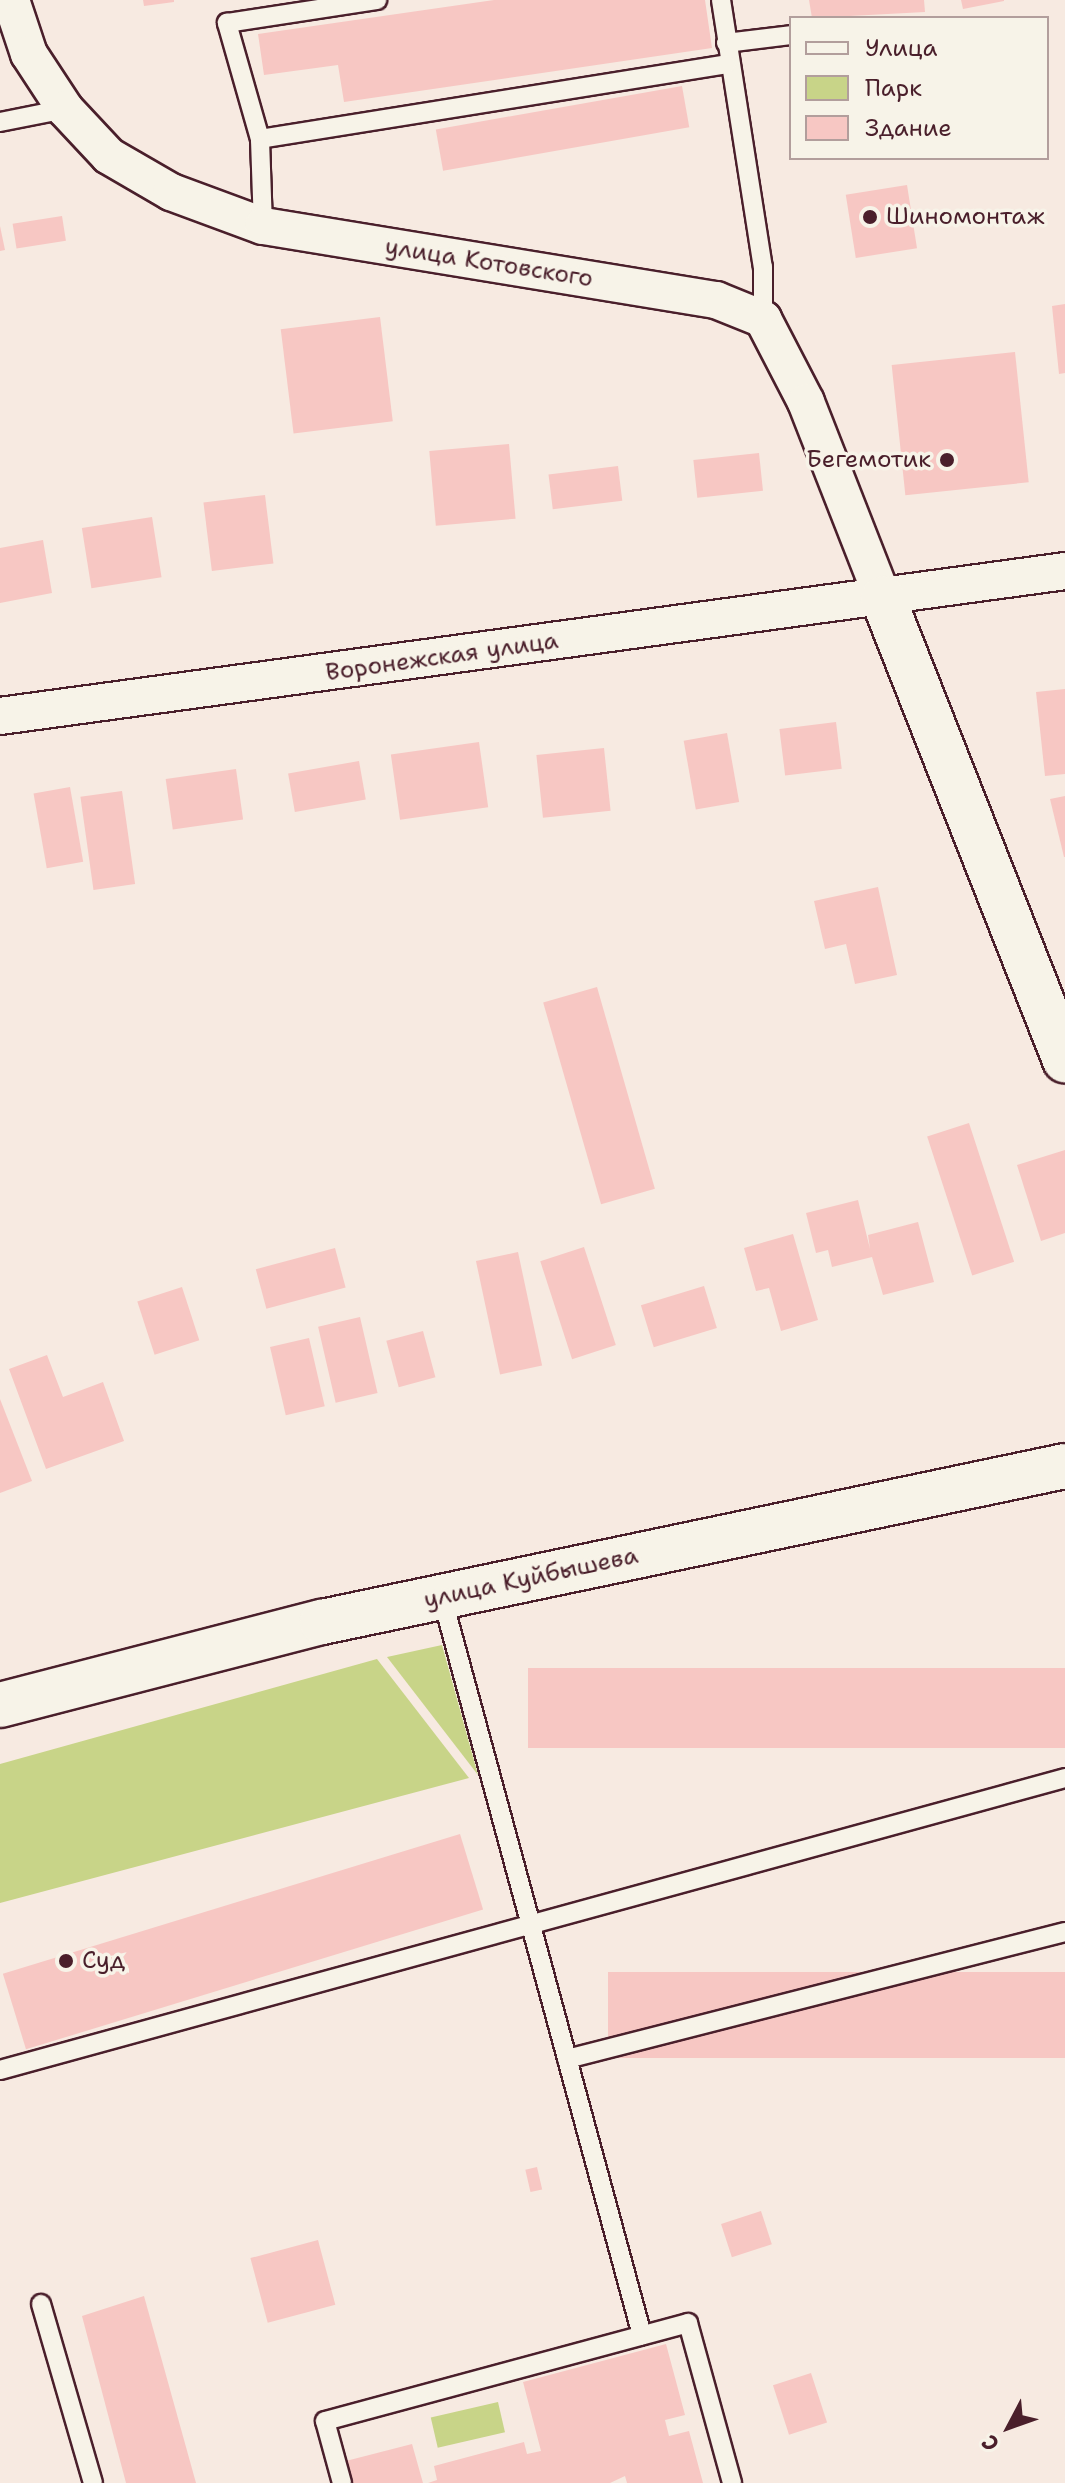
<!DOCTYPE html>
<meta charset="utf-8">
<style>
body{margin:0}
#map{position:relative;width:1065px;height:2483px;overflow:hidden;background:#f7eae1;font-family:"Shantell Sans",sans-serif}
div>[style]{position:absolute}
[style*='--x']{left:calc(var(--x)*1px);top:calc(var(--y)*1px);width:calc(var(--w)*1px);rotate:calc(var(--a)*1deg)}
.green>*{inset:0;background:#c8d488;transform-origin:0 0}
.building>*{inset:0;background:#f7c7c3;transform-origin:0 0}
.roads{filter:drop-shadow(2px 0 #4a1f2b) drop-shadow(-2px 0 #4a1f2b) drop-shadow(0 2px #4a1f2b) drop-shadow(0 -2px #4a1f2b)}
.service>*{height:18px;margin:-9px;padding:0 9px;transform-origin:9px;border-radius:9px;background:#f7f3e8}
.minor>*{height:36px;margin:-18px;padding:0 18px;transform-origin:18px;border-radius:18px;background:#f7f3e8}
.tertiary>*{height:44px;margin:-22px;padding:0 22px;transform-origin:22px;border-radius:22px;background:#f7f3e8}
.dots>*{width:22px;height:22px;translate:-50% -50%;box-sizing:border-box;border:4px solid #f7f3e8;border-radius:50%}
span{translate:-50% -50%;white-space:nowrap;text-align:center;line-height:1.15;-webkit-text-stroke:7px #f7f3e8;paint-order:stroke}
.poi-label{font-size:24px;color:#4a1f2b}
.left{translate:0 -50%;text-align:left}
.right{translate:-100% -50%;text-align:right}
.street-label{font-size:24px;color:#4a1f2b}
.legend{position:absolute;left:789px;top:16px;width:260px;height:144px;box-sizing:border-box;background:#f7f3e8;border:2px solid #b29e9c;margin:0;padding:10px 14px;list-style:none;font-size:24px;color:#4a1f2b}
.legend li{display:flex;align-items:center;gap:16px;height:40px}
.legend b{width:40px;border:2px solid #b29e9c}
.north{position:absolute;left:969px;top:2387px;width:80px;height:80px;-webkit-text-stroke:6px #f7f3e8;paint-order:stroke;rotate:229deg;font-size:22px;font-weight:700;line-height:32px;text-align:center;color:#4a1f2b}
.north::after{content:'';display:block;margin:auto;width:28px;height:36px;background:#4a1f2b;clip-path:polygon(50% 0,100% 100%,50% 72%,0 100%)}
</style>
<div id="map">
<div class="green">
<div style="clip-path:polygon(442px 1645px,478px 1775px,387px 1657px)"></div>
<div style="clip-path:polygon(377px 1659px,469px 1778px,0 1903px,0 1764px)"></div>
<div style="left:498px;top:2402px;width:31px;height:69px;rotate:77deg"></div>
</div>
<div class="building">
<div style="clip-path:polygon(143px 0,174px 0,174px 2px,144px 6px)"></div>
<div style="clip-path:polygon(494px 0,705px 0,712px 48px,344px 102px,338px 65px,264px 75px,258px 34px)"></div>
<div style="clip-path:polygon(809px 0,924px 0,925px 12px,812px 18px)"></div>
<div style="clip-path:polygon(961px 0,1004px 0,1004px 1px,963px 9px)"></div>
<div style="left:682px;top:86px;width:42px;height:250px;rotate:80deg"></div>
<div style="left:907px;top:185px;width:64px;height:62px;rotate:81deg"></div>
<div style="left:62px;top:216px;width:25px;height:50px;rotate:81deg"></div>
<div style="clip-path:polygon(0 226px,5px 250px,0 251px)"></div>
<div style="clip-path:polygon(1065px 304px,1065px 373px,1059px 374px,1052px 306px)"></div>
<div style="left:380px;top:317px;width:105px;height:100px;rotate:83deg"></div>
<div style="left:1015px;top:352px;width:131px;height:124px;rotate:84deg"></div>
<div style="left:509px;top:444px;width:75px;height:80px;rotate:85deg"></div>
<div style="left:759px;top:453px;width:38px;height:66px;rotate:84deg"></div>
<div style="left:618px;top:466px;width:35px;height:70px;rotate:83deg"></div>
<div style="left:265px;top:495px;width:69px;height:62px;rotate:83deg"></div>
<div style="left:152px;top:517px;width:61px;height:71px;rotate:81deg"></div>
<div style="clip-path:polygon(43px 540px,52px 593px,0 603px,0 548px)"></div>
<div style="clip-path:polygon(1065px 689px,1065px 774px,1045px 776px,1036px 692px)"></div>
<div style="left:836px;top:722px;width:47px;height:57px;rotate:83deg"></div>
<div style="left:727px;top:733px;width:70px;height:44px;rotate:80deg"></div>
<div style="left:479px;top:742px;width:66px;height:89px;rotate:82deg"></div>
<div style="left:604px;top:748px;width:63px;height:68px;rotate:84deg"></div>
<div style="left:359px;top:761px;width:39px;height:72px;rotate:80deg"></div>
<div style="left:236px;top:769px;width:51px;height:71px;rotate:82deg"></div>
<div style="left:70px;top:787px;width:76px;height:37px;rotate:80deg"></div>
<div style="left:122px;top:791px;width:94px;height:42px;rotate:82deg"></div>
<div style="clip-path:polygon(1065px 796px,1065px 857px,1064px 857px,1050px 799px)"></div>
<div style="clip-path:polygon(878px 887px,897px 975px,855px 984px,846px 944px,825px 949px,814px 901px)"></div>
<div style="left:597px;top:987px;width:210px;height:56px;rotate:74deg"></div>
<div style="left:969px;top:1123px;width:146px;height:44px;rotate:72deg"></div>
<div style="clip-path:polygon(1065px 1150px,1065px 1233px,1041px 1241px,1017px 1165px)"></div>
<div style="clip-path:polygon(858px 1200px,870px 1249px,868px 1235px,918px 1222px,934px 1282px,883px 1295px,872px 1257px,832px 1267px,828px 1250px,816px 1253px,806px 1213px)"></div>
<div style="clip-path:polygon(793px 1234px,818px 1320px,781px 1331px,769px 1288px,756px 1291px,744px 1248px)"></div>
<div style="left:584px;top:1247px;width:103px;height:46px;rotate:72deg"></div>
<div style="left:335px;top:1248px;width:41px;height:82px;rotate:75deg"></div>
<div style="left:518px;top:1252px;width:116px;height:43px;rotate:78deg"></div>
<div style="left:704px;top:1286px;width:44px;height:66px;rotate:73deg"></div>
<div style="left:182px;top:1287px;width:56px;height:47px;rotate:72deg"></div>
<div style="left:360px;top:1317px;width:78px;height:43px;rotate:77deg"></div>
<div style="left:423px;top:1331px;width:48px;height:38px;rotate:75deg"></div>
<div style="left:309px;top:1338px;width:70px;height:40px;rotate:77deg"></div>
<div style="clip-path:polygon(47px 1355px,63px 1397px,103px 1382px,124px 1441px,46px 1469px,9px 1369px)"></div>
<div style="clip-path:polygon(0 1399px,32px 1481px,0 1493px)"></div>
<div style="left:1065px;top:1668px;width:80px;height:537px;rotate:90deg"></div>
<div style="left:460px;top:1834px;width:79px;height:478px;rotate:73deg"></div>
<div style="left:1065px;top:1972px;width:86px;height:457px;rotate:90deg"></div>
<div style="left:537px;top:2167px;width:23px;height:12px;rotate:77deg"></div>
<div style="left:761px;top:2211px;width:35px;height:42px;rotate:72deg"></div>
<div style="left:318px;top:2240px;width:67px;height:70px;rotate:75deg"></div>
<div style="clip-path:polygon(144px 2296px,196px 2483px,126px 2483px,82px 2316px)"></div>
<div style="clip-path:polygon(666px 2344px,685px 2415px,665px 2420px,669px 2436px,689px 2431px,703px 2483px,627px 2483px,625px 2476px,610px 2483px,428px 2483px,437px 2480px,434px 2466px,524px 2442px,527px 2454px,541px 2451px,523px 2382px)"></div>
<div style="left:811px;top:2373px;width:52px;height:40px;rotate:72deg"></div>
<div style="clip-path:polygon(412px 2444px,423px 2483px,347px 2483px,342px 2462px)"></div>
</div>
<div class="roads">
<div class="service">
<div style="--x:721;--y:0;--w:270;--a:81.1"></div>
<div style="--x:763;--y:267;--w:52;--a:90"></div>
<div style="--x:726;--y:43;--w:65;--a:-7"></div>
<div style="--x:0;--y:122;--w:66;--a:-11.3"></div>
<div style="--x:260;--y:139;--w:472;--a:-9.1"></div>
<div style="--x:263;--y:226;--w:87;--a:-92"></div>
<div style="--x:260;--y:139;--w:121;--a:-105.9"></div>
<div style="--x:227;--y:23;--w:152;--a:-8.7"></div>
<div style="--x:442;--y:1597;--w:765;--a:74.84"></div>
<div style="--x:567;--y:2059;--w:514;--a:-14.31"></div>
<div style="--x:0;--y:2070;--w:1104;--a:-15.33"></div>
<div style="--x:41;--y:2304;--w:186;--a:73.8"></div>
<div style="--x:342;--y:2483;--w:64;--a:-105.3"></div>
<div style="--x:325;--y:2421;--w:376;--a:-15.1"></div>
<div style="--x:688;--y:2323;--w:166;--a:74.6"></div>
</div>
<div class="minor">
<div style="--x:11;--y:0;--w:57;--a:71.6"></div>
<div style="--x:29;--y:54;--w:66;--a:56.8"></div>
<div style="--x:65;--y:109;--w:64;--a:46.9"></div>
<div style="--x:109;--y:156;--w:72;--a:30.1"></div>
<div style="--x:171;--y:192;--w:98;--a:20.3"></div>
<div style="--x:263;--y:226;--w:459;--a:9.3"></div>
<div style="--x:716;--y:300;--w:51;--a:22"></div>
<div style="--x:763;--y:319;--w:93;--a:62.6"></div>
<div style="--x:806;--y:402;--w:211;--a:68.6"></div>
<div style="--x:0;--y:716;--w:1075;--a:-7.75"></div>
</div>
<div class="tertiary">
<div style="--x:883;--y:598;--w:497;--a:68.5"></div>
<div style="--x:0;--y:1705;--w:333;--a:-14.5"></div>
<div style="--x:322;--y:1622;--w:759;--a:-11.86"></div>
</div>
</div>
<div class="dots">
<div style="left:870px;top:217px;background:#4a1f2b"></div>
<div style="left:947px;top:460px;background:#4a1f2b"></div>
<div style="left:66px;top:1961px;background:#4a1f2b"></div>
</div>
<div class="poi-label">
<span class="left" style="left:886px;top:217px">Шиномонтаж</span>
<span class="right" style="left:931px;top:460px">Бегемотик</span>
<span class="left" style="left:82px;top:1961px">Суд</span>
</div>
<div class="street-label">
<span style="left:489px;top:263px;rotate:9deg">улица Котовского</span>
<span style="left:442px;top:657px;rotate:-8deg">Воронежская улица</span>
<span style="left:531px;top:1578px;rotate:-12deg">улица Куйбышева</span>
</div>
<ul class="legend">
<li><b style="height:10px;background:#f7f3e8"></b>Улица</li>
<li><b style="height:22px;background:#c8d488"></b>Парк</li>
<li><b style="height:22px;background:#f7c7c3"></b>Здание</li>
</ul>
<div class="north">С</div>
</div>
